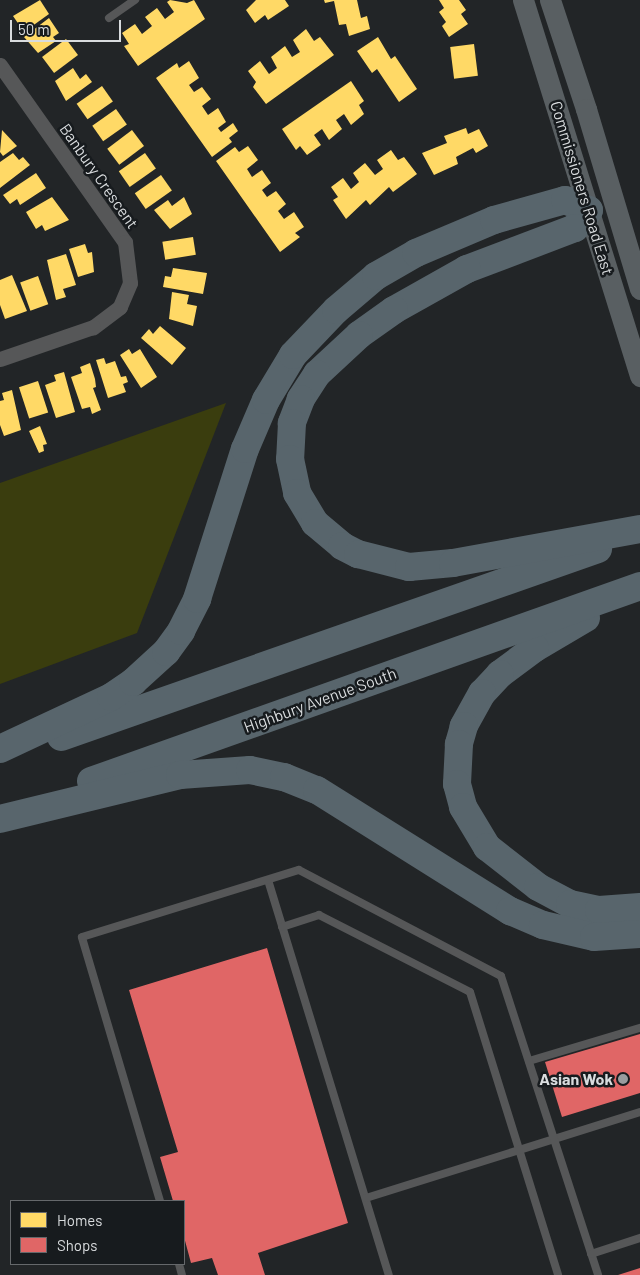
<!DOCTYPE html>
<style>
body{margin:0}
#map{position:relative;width:640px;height:1275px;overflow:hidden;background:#222527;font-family:Barlow,sans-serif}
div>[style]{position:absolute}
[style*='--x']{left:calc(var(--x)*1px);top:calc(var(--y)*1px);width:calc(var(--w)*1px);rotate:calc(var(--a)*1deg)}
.green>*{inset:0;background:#3a3d0e}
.homes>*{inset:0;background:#ffd966;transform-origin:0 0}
.shops>*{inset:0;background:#e06666}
.service>*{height:8px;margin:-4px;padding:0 4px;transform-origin:4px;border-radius:4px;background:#565758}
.minor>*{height:15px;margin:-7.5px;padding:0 7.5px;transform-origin:7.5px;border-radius:7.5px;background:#565758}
.secondary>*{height:21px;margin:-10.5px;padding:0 10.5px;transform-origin:10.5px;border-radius:10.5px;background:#595f62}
.motorway>*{height:28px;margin:-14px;padding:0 14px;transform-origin:14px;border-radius:14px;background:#58656c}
.dots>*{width:14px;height:14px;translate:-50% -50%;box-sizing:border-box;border:2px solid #171b1e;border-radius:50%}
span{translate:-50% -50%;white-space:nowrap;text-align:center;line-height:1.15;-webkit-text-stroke:5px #171b1e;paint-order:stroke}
.street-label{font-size:16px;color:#d9dcde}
.poi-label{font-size:16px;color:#d9dcde;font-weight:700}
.right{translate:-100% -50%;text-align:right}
.legend{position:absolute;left:10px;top:1200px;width:175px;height:65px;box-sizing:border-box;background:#171b1e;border:1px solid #65686b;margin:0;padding:6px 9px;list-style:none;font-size:15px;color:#d9dcde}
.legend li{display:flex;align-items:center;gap:10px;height:25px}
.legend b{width:25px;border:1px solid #65686b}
.scale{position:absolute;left:10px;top:20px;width:111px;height:22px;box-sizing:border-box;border:2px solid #d9dcde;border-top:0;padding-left:6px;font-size:15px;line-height:18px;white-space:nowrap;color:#d9dcde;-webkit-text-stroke:4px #171b1e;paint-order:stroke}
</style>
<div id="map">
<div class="green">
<div style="clip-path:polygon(226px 403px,137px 633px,0 684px,0 483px)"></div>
</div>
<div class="homes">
<div style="clip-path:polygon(40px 0,49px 14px,24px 32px,13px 16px)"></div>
<div style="clip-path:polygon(170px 0,187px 3px,194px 0,205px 19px,138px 66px,124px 46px,129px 44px,122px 33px,135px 24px,142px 34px,152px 26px,145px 17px,157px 8px,165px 19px,174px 12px,167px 2px)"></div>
<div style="clip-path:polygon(256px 0,285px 0,289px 6px,268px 20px,265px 15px,255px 23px,246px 10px)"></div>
<div style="clip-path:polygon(324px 0,357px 0,361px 18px,367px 16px,370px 29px,349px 36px,346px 24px,339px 25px,334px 1px,325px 3px)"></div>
<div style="clip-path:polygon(439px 0,459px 0,466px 10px,461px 14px,468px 24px,449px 37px,442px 26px,446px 22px,439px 12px,444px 8px)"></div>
<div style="clip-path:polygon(49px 18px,59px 33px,53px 37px,56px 41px,38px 53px,24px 37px)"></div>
<div style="clip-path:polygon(306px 29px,314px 41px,320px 37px,334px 55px,266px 104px,253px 87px,256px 82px,248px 71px,260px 61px,269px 74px,277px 68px,271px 57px,285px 46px,292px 57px,300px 52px,293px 40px)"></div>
<div style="clip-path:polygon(378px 37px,391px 59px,395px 56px,417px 89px,399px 102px,377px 69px,372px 73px,357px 51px)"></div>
<div style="left:66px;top:39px;width:20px;height:30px;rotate:53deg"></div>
<div style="left:474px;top:44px;width:32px;height:24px;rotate:83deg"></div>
<div style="clip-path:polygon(189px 61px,199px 78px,189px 85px,194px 92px,202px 87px,211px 99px,202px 106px,208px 115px,218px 108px,226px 122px,218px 128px,221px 132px,233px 123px,238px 131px,229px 138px,232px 142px,212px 157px,156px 78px,177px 63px,179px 68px)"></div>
<div style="clip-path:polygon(73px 68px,80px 79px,86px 74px,92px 82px,66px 101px,55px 81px)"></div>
<div style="clip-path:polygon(351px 81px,364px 101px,359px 105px,364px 114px,351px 125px,344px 114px,336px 120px,342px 129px,329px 140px,322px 129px,314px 135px,321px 145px,307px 155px,300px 146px,296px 150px,282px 129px)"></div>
<div style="left:102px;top:86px;width:19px;height:31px;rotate:55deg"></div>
<div style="left:116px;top:109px;width:19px;height:29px;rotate:55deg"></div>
<div style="clip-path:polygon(466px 128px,468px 134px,479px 129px,488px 146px,476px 153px,473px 148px,456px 157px,458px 164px,434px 175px,422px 153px,447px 143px,444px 136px)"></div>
<div style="clip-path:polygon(2px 130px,17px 146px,3px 156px,0 152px)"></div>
<div style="left:132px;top:130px;width:20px;height:31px;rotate:53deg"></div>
<div style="clip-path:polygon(248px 146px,258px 160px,247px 169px,252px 177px,262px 170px,271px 183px,262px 190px,267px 197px,276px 191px,286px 204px,278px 211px,284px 219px,294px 212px,304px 227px,295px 233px,300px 237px,280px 252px,216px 161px,235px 147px,239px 152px)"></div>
<div style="clip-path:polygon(391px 150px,398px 160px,404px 157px,417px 174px,393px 192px,389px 187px,370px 205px,366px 200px,346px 219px,333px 200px,338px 197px,331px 187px,343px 178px,351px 189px,359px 182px,353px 173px,365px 163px,375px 175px,383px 169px,377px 160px)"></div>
<div style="clip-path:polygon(13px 153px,19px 160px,23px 157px,30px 165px,0 188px,0 162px)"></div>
<div style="left:145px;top:153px;width:19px;height:32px;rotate:55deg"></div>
<div style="clip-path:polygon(36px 173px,46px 188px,20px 205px,17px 199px,10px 204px,3px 195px)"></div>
<div style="left:161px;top:175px;width:19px;height:32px;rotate:55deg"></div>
<div style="clip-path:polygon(52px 197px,69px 220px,45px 231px,42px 225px,36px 229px,26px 212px)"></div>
<div style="clip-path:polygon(184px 197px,192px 214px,170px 229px,154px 210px,168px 200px,172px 206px)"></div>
<div style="left:193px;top:237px;width:18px;height:31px;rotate:81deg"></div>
<div style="clip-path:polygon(85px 244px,88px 253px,92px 252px,94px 272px,78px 277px,69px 249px)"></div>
<div style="clip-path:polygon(66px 254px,76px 285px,63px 289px,66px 297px,56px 300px,47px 260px)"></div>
<div style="clip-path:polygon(173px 268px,207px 273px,203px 294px,163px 287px,165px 276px,171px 277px)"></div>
<div style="clip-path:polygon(12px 275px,27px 311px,5px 319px,0 305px,0 280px)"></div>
<div style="left:38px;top:276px;width:30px;height:19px;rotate:70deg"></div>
<div style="clip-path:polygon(172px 292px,189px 295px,187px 304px,197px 306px,193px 326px,169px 319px)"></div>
<div style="clip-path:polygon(160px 326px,186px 348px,172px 365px,141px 338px,149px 329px,153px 334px)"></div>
<div style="clip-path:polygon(129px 349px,132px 354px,140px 349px,157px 377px,141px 388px,120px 355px)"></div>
<div style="clip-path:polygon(104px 358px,106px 364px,115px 361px,121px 377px,126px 376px,128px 382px,123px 384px,126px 392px,108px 398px,96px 360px)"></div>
<div style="clip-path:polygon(90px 363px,95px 379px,96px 387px,93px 388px,101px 410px,92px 414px,90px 407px,82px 409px,71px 377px,82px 373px,80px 367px)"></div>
<div style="clip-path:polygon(64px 372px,75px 412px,56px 418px,45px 385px,56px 381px,54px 375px)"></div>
<div style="left:38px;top:381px;width:33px;height:20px;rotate:72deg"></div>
<div style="clip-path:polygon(12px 390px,21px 430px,4px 436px,0 425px,0 401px,4px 400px,2px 393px)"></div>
<div style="clip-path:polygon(40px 426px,47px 444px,43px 445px,44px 451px,39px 453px,29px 431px)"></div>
</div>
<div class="shops">
<div style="clip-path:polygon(267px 948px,348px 1223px,258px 1253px,265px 1275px,218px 1275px,212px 1258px,191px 1263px,184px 1237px,184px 1201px,173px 1201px,160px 1157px,178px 1152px,129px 990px)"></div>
<div style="clip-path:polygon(640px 1034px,640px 1093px,562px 1117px,545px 1062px)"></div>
<div style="clip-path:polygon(640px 1268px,640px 1275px,618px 1275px)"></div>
</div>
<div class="service">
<div style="--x:109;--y:18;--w:32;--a:-35"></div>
<div style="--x:268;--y:880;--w:413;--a:73"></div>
<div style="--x:282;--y:927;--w:39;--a:-18"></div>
<div style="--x:319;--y:915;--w:169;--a:27"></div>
<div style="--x:470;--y:992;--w:296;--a:72.7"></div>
<div style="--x:529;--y:1061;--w:116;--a:-16.6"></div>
<div style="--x:366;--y:1198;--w:287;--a:-17.4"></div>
<div style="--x:160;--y:1201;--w:275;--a:-106.5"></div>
<div style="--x:82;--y:937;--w:227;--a:-17.2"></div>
<div style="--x:299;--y:870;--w:228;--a:27.7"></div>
<div style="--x:501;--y:976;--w:314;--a:72"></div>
<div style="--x:591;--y:1254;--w:52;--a:-18.1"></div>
<div style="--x:179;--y:1264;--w:11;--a:75"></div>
</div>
<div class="minor">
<div style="--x:0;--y:65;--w:217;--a:54.8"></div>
<div style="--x:125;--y:242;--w:41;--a:83"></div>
<div style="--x:130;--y:283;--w:26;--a:113"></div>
<div style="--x:120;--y:307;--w:34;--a:143"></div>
<div style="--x:93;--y:327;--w:98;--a:161"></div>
</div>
<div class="secondary">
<div style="--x:523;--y:0;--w:394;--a:72.7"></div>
<div style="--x:550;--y:0;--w:115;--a:71.7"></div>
<div style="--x:586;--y:109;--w:188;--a:73.3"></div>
</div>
<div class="motorway">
<div style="--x:586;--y:618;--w:59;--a:149.5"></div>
<div style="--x:535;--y:648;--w:44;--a:143.4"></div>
<div style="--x:500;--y:674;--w:26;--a:133"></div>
<div style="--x:482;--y:693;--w:38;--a:119"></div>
<div style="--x:464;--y:726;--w:19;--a:106"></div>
<div style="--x:459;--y:744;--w:40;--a:92.9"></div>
<div style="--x:457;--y:784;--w:24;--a:75"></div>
<div style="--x:463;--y:807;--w:47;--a:59"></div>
<div style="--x:487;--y:847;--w:65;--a:38.1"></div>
<div style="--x:538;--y:887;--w:36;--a:28"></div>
<div style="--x:570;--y:904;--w:30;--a:12"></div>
<div style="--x:599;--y:910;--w:41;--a:-4.2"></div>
<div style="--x:61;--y:737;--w:569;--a:-19.29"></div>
<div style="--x:0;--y:749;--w:123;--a:-25.1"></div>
<div style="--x:111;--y:697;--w:27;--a:-34"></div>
<div style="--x:133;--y:682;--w:45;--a:-42.3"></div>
<div style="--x:166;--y:652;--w:26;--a:-54"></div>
<div style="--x:181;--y:631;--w:36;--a:-63"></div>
<div style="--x:197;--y:599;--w:157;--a:-72.3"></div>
<div style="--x:245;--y:449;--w:53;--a:-66.8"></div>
<div style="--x:266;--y:400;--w:52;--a:-59"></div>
<div style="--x:293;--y:355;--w:62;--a:-46.3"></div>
<div style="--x:336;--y:310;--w:52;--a:-40.4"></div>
<div style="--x:376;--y:276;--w:46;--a:-29.9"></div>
<div style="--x:416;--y:253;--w:85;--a:-22.9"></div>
<div style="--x:494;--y:220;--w:74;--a:-15.7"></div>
<div style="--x:565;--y:200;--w:26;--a:23"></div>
<div style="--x:589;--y:210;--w:23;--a:128"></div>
<div style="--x:575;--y:228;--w:116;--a:159.2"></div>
<div style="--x:467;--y:269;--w:84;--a:150.7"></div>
<div style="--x:394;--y:310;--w:43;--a:144.5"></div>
<div style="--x:359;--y:335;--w:57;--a:137.1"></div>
<div style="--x:317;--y:374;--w:30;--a:123"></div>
<div style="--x:301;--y:399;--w:26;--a:111"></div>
<div style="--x:292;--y:423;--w:36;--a:93"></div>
<div style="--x:290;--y:459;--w:35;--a:78"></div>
<div style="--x:297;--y:493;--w:35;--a:59"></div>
<div style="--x:315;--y:523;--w:35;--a:40"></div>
<div style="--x:342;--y:546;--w:18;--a:27"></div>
<div style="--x:358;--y:554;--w:53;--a:14.3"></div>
<div style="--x:409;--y:567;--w:44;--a:-5.2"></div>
<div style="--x:453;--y:563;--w:190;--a:-10.3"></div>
<div style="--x:91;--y:781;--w:583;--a:-19.55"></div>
<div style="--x:0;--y:819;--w:185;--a:-13.7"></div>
<div style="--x:180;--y:775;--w:70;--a:-4.1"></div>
<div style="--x:250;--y:770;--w:35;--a:12"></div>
<div style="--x:284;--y:777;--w:35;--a:22"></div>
<div style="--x:317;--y:790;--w:228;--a:32.1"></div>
<div style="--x:510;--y:911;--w:36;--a:23"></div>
<div style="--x:543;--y:925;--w:52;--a:13.2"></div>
<div style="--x:594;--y:937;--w:46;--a:-3.7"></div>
</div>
<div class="dots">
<div style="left:623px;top:1079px;background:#999c9e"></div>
</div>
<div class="street-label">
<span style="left:99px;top:176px;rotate:55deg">Banbury Crescent</span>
<span style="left:582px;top:188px;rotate:73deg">Commissioners Road East</span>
<span style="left:320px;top:700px;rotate:-20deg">Highbury Avenue South</span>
</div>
<div class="poi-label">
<span class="right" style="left:613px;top:1079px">Asian Wok</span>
</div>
<ul class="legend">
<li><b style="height:14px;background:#ffd966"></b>Homes</li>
<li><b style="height:14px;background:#e06666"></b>Shops</li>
</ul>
<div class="scale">50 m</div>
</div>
